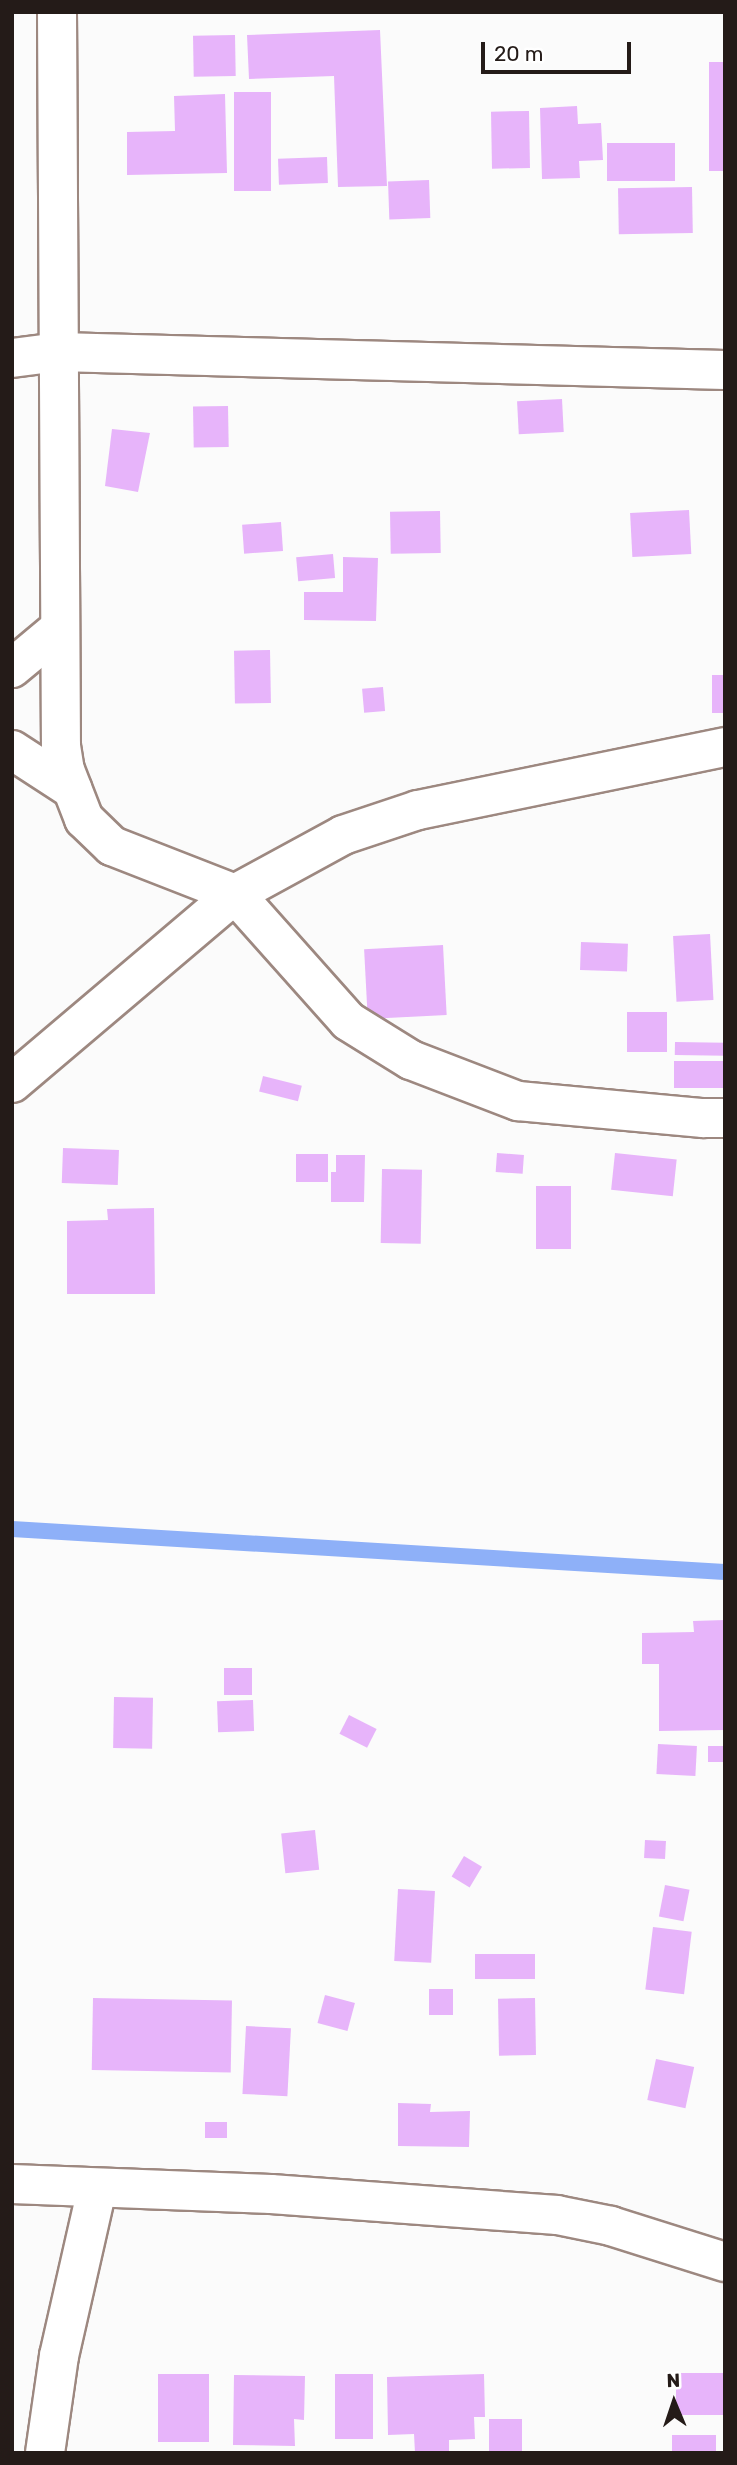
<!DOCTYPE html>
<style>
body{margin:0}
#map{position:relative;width:737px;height:2465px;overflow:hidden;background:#fbfbfb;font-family:Rubik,sans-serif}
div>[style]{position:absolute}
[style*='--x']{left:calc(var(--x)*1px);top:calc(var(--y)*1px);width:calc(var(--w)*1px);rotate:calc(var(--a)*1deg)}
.stream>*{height:16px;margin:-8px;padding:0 8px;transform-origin:8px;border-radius:8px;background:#8eb0f8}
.building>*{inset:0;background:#e7b4fa;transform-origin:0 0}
.roads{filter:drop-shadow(2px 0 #9d8880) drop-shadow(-2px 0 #9d8880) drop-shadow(0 2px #9d8880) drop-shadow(0 -2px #9d8880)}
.minor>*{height:38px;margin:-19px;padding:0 19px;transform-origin:19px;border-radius:19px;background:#fff}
span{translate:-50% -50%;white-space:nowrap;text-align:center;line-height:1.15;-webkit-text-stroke:7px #fff;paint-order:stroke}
.frame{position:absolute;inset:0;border:14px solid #241b18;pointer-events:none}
.north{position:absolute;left:639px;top:2367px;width:70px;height:70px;-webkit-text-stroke:5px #fff;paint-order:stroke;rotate:358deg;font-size:19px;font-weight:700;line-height:28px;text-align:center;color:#241b18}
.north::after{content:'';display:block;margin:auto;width:24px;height:32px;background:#241b18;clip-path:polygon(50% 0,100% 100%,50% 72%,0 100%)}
.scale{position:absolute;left:481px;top:42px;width:150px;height:32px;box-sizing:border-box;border:4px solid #241b18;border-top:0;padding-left:9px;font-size:21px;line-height:24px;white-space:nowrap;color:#241b18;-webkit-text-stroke:5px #fff;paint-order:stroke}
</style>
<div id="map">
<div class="stream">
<div style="--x:12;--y:1529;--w:714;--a:3.45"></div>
</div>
<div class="building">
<div style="clip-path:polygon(380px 30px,387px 186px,338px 187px,334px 76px,249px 79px,247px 35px)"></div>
<div style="left:235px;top:35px;width:41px;height:42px;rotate:89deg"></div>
<div style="left:709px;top:62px;width:16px;height:109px"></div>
<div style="left:234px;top:92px;width:37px;height:99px"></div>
<div style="clip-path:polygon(225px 94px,227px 173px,127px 175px,127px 132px,175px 131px,174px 96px)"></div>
<div style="clip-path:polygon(577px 106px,578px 124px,601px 123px,603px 160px,579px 161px,580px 178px,542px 179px,540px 108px)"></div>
<div style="left:529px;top:111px;width:57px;height:38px;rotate:89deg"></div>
<div style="left:607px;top:143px;width:68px;height:38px"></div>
<div style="left:327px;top:157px;width:26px;height:49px;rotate:88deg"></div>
<div style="left:429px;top:180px;width:38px;height:41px;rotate:88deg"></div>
<div style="left:692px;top:187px;width:46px;height:74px;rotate:89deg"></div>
<div style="left:562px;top:399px;width:33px;height:45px;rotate:87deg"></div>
<div style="left:228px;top:406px;width:41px;height:35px;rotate:89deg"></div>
<div style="clip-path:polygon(112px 429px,150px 433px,138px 492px,105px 486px)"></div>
<div style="left:689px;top:510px;width:44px;height:59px;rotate:87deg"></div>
<div style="left:440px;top:511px;width:42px;height:50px;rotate:89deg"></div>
<div style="left:281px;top:522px;width:29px;height:39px;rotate:86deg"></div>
<div style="left:333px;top:554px;width:24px;height:37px;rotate:85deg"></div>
<div style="clip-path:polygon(343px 557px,378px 558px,376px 621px,304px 620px,304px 592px,343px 592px)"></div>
<div style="left:270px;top:650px;width:53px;height:36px;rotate:89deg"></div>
<div style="left:712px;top:675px;width:13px;height:38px"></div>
<div style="left:383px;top:687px;width:24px;height:21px;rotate:85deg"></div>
<div style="left:710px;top:934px;width:66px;height:37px;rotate:87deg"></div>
<div style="left:581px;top:942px;width:47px;height:28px;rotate:2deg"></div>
<div style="left:443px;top:945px;width:70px;height:79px;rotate:87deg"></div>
<div style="left:667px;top:1012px;width:40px;height:40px;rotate:90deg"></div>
<div style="left:675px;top:1042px;width:50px;height:13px;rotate:1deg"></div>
<div style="left:725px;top:1061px;width:27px;height:51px;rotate:90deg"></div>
<div style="left:263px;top:1076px;width:40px;height:16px;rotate:14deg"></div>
<div style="left:63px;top:1148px;width:56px;height:35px;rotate:2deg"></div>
<div style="left:497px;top:1153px;width:27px;height:19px;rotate:4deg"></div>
<div style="left:615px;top:1153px;width:62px;height:37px;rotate:6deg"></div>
<div style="left:296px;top:1154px;width:32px;height:28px"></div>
<div style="clip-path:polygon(336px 1155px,365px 1155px,364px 1202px,331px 1202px,331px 1172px,336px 1172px)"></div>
<div style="left:382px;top:1169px;width:40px;height:74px;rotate:1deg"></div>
<div style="left:536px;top:1186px;width:35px;height:63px"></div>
<div style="clip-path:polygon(154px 1208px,155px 1294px,67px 1294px,67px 1221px,108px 1220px,107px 1209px)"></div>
<div style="clip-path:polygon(725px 1620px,725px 1730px,659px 1731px,659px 1664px,642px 1664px,642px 1633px,694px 1632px,693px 1621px)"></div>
<div style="left:224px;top:1668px;width:28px;height:27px"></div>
<div style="left:114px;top:1697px;width:39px;height:51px;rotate:1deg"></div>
<div style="left:253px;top:1700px;width:31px;height:36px;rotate:88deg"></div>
<div style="left:349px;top:1715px;width:31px;height:21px;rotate:27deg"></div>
<div style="left:658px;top:1744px;width:39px;height:30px;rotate:3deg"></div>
<div style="left:708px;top:1746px;width:17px;height:16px"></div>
<div style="left:315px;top:1830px;width:40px;height:34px;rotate:84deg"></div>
<div style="left:645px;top:1840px;width:21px;height:18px;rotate:3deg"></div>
<div style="left:464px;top:1856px;width:21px;height:24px;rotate:31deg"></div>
<div style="left:665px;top:1885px;width:25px;height:32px;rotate:11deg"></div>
<div style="left:398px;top:1889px;width:37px;height:72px;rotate:3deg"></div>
<div style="left:653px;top:1927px;width:39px;height:63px;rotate:7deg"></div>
<div style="left:475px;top:1954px;width:60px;height:25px"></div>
<div style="left:429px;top:1989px;width:24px;height:26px"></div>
<div style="left:325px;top:1995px;width:31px;height:29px;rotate:15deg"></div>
<div style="left:93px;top:1998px;width:139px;height:72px;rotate:1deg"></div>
<div style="left:535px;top:1998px;width:57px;height:37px;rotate:89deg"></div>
<div style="left:246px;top:2026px;width:45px;height:68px;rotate:3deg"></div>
<div style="left:656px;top:2059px;width:39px;height:42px;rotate:12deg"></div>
<div style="clip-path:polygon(398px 2103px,431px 2104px,430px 2112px,470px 2111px,469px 2147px,398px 2146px)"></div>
<div style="left:205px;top:2122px;width:22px;height:16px"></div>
<div style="left:725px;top:2373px;width:42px;height:49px;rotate:90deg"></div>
<div style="left:158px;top:2374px;width:51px;height:68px"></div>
<div style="left:335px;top:2374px;width:38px;height:65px"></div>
<div style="clip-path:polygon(484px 2374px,485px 2417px,474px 2417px,475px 2439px,449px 2440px,449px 2453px,415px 2453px,414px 2434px,388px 2435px,387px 2377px)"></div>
<div style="clip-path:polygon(234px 2375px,305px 2376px,304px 2420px,294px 2419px,295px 2446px,233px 2445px)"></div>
<div style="left:489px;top:2419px;width:33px;height:34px"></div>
<div style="left:716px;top:2435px;width:18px;height:44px;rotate:90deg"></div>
</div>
<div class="roads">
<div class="minor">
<div style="--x:57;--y:12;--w:734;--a:89.69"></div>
<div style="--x:61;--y:746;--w:24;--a:81"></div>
<div style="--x:65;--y:770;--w:53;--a:68.8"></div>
<div style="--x:84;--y:819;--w:39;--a:44"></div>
<div style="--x:112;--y:846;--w:132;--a:21.3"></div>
<div style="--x:235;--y:894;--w:170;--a:48.3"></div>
<div style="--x:348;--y:1021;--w:74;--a:31.8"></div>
<div style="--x:411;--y:1060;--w:115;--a:21"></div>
<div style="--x:518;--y:1101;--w:186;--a:5.3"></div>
<div style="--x:703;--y:1118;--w:22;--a:0"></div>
<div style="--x:12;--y:358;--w:47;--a:-7.3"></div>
<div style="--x:59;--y:352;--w:666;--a:1.55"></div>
<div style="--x:12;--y:668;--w:62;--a:-39.8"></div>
<div style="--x:12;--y:750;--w:72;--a:33"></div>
<div style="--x:12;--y:1083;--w:292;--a:-40.3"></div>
<div style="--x:235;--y:894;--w:123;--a:-28.6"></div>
<div style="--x:343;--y:835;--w:79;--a:-18.4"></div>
<div style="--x:418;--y:810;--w:313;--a:-11.6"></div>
<div style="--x:12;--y:2184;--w:259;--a:2.2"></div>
<div style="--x:271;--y:2194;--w:287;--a:4.2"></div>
<div style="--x:557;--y:2215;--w:55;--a:11.5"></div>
<div style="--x:611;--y:2226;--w:120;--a:17.5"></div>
<div style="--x:45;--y:2453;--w:98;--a:-81.8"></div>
<div style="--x:59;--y:2356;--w:171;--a:-77.2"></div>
</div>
</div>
<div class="frame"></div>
<div class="north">N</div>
<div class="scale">20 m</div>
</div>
